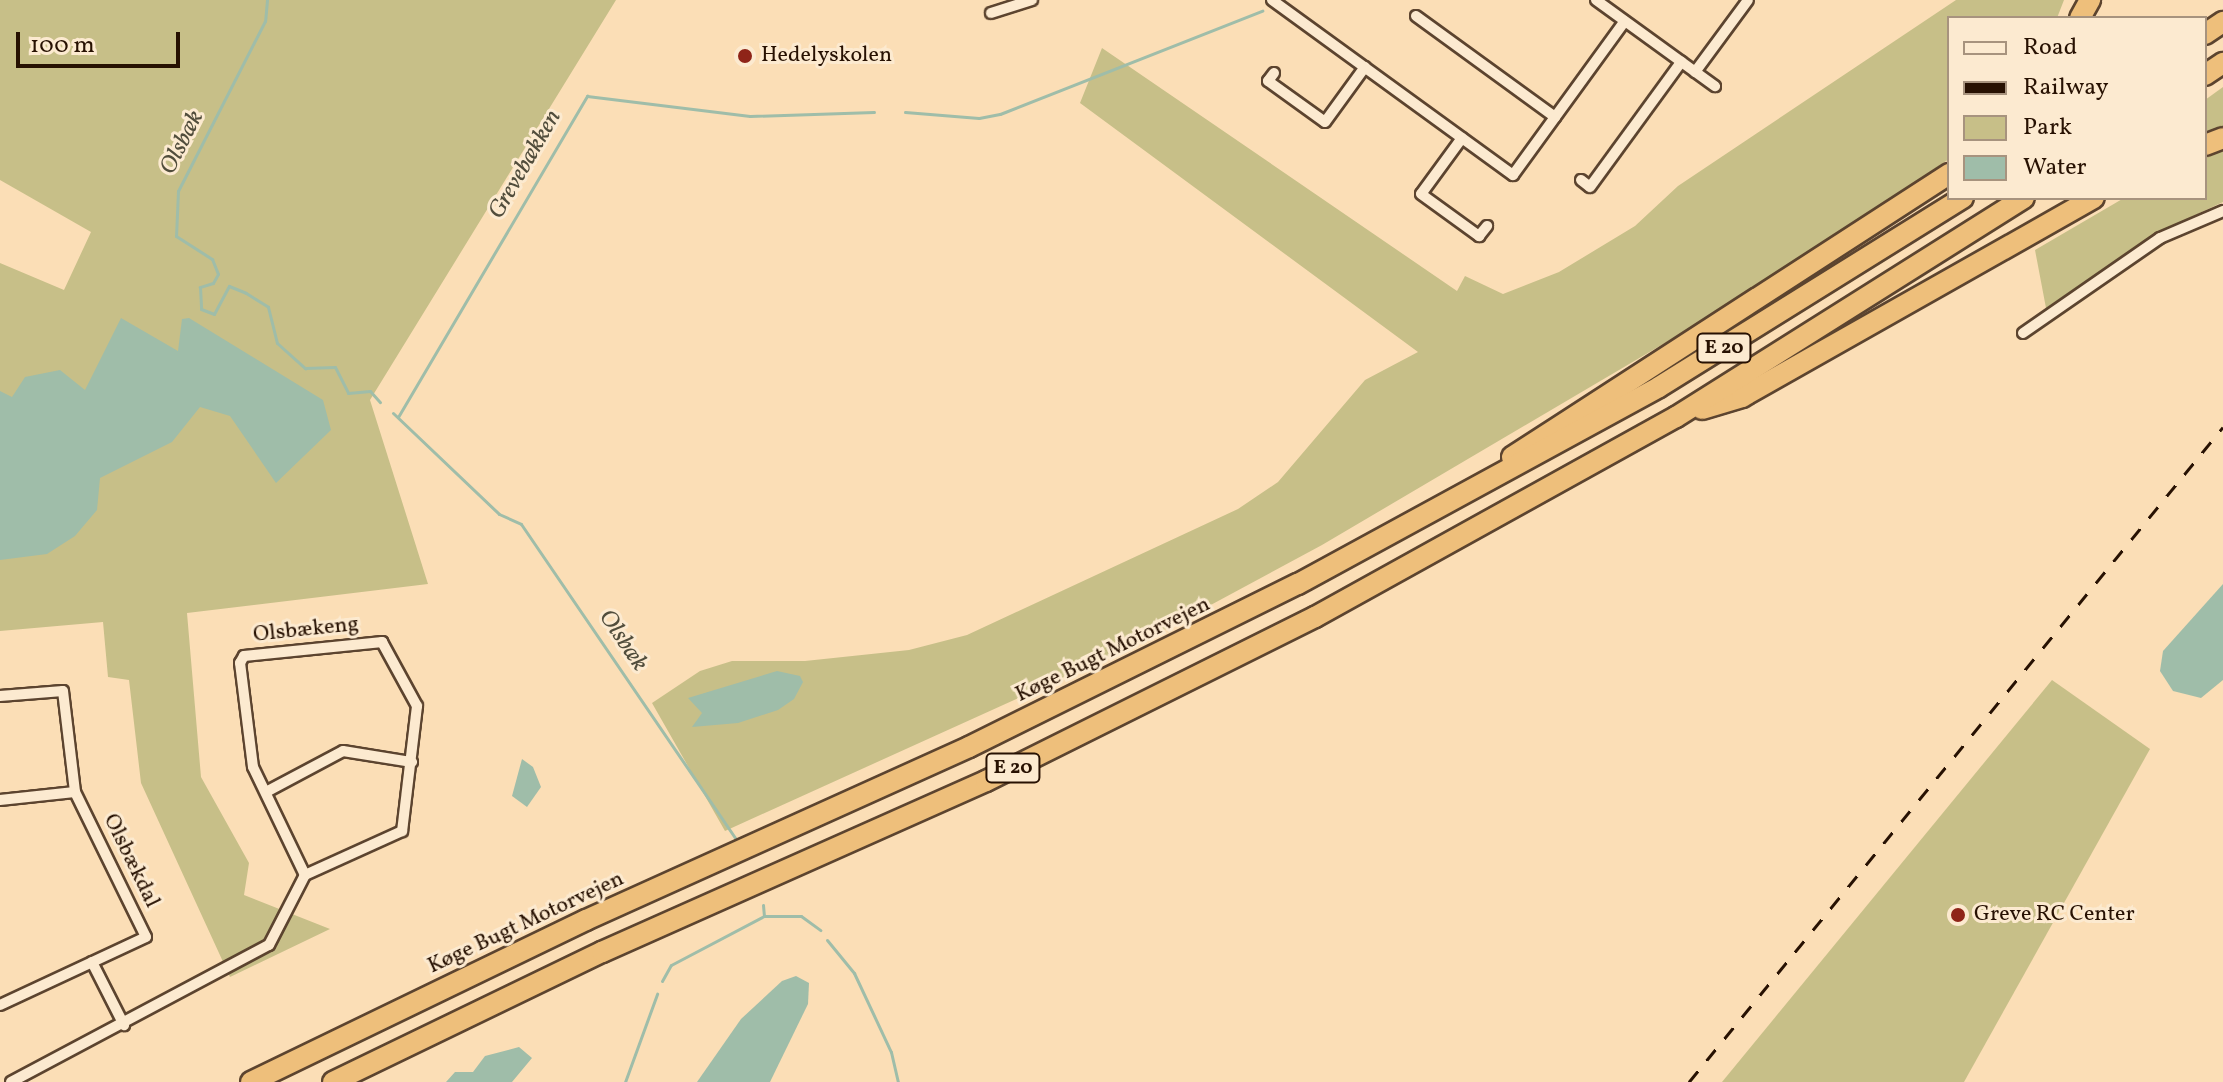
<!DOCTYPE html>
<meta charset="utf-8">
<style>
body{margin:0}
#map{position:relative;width:2223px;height:1082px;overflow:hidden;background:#fbdeb6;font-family:Vollkorn,serif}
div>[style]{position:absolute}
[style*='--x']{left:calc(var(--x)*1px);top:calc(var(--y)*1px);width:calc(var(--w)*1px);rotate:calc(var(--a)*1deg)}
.green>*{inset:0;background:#c7bf88}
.water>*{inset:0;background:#9fbda9}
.stream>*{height:3px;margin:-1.5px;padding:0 1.5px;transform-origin:1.5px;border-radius:1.5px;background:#9fbda9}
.roads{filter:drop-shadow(2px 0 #5c442f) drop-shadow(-2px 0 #5c442f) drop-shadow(0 2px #5c442f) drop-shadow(0 -2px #5c442f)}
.street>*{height:10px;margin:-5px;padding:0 5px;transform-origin:5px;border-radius:5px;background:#fcead0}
.highway>*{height:20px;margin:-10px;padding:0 10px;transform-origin:10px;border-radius:10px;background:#eebf7b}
.rail>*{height:3px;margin-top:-1.5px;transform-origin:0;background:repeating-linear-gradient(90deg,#271102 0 14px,transparent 0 28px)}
.dots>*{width:22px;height:22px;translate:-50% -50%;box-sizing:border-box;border:4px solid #fcead0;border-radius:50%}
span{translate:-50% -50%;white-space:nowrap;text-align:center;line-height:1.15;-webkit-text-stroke:6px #fcead0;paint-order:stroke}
.shield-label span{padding:2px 6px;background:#fcead0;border:2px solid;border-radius:6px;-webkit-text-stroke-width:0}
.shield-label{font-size:20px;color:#271102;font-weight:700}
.poi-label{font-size:22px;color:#271102}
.left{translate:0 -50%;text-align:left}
.street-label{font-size:22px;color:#271102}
.water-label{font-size:24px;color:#514d3c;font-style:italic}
.legend{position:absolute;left:1947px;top:16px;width:260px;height:184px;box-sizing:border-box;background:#fcead0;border:2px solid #a7937e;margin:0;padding:10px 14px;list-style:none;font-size:24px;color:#271102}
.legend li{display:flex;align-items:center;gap:16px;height:40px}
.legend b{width:40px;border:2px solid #a7937e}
.scale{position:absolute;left:16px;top:32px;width:164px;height:36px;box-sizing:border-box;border:4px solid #271102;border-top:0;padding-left:10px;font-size:24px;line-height:28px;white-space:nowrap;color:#271102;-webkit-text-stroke:6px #fcead0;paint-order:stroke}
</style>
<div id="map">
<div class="green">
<div style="clip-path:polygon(0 0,616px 0,370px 400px,428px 584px,187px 613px,201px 777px,249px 863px,244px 895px,330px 929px,230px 977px,141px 783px,129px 680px,108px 677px,103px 622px,0 631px,0 263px,64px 290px,91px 232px,0 180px)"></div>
<div style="clip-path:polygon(1956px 0,2064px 0,2057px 18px,1949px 18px,1949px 159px,1770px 281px,1322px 545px,1142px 642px,725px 831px,652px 703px,700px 671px,732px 661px,805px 661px,909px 650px,967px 635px,1238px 509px,1278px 482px,1365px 380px,1418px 352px,1080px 103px,1102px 48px,1457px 291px,1465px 276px,1503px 294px,1559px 272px,1635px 226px,1678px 186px)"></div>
<div style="clip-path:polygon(2223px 87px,2223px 128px,2205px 136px,2205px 100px)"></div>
<div style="clip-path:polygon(2223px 151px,2223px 202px,2157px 233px,2046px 308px,2035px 250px,2124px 198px,2205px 198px,2205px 158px)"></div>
<div style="clip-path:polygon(2052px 680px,2150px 749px,1964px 1082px,1722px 1082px)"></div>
</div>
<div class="water">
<div style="clip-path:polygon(121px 318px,178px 351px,182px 319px,189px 318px,323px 400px,331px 430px,276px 483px,230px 416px,200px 407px,172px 442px,100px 478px,97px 510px,75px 536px,47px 554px,0 560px,0 391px,12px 397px,25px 377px,60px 370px,85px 390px)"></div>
<div style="clip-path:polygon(2223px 584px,2223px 680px,2201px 698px,2173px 691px,2160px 671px,2163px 651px)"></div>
<div style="clip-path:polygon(777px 671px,800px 676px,803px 682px,794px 699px,778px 710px,738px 723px,692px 727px,702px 713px,688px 698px)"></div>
<div style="clip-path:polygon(522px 759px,533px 767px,541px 787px,527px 807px,512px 796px)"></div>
<div style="clip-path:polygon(796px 976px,809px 983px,808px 1004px,770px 1082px,697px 1082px,741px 1019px,782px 981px)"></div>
<div style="clip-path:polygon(519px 1047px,532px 1058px,512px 1082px,446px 1082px,455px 1072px,473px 1072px,485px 1056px)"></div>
</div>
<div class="stream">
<div style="--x:267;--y:0;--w:21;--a:95"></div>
<div style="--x:265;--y:21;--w:191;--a:117.1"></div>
<div style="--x:178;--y:191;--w:45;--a:92.5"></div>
<div style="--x:176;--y:236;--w:43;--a:32.6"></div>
<div style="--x:212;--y:259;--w:16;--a:68"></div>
<div style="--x:218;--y:274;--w:10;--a:119"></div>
<div style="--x:213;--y:283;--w:14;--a:163"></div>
<div style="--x:200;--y:287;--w:22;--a:87"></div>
<div style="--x:201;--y:309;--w:14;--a:21"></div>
<div style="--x:214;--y:314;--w:32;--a:-62"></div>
<div style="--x:229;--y:286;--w:18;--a:22"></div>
<div style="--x:246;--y:293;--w:26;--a:32"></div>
<div style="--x:268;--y:307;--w:37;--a:76"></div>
<div style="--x:277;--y:343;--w:38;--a:42"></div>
<div style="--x:305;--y:368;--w:30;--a:-2"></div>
<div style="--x:335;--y:367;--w:29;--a:63"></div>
<div style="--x:348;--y:393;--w:22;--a:-5"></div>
<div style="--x:370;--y:391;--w:15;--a:48"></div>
<div style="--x:905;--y:112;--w:74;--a:4.6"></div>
<div style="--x:979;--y:118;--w:21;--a:-11"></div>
<div style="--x:1000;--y:114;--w:282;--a:-21.5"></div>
<div style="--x:393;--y:413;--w:146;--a:43.6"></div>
<div style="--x:499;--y:514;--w:24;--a:24"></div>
<div style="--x:521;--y:524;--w:381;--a:55.7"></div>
<div style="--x:398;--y:417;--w:373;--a:-59.5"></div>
<div style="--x:587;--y:96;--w:164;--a:7"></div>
<div style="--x:750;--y:116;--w:124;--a:-1.8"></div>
<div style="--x:763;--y:905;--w:11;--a:85"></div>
<div style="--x:764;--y:916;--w:37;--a:0"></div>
<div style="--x:801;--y:916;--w:24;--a:36"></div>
<div style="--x:827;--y:940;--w:43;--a:50.7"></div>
<div style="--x:854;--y:973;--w:87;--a:64.9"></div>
<div style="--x:891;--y:1052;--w:31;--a:77"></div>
<div style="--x:662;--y:981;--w:18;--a:-61"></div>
<div style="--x:671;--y:965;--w:105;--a:-27.8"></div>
<div style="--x:625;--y:1082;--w:94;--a:-70"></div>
</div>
<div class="roads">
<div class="street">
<div style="--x:1272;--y:0;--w:298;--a:36"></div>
<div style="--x:1513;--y:175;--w:190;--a:-54"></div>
<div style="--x:1596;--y:0;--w:147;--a:35.9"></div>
<div style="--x:991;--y:13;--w:43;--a:-17.6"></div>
<div style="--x:1416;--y:16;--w:172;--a:36"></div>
<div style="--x:1695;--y:72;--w:89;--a:-53.6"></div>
<div style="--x:1274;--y:73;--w:10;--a:127"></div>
<div style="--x:1268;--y:81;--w:70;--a:35.7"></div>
<div style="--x:1325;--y:122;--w:68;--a:-54"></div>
<div style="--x:1462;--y:138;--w:69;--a:126.2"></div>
<div style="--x:1421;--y:194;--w:72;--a:35.9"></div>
<div style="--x:1479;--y:236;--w:13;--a:-51"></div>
<div style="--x:1581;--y:180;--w:11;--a:38"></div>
<div style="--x:1590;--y:187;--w:155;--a:-53.9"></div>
<div style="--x:2023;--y:333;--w:167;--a:-34.7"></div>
<div style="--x:2160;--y:238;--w:69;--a:-23.2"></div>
<div style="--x:0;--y:696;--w:63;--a:-4.5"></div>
<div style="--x:63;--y:691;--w:102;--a:83.2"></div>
<div style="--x:75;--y:792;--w:161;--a:63.9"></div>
<div style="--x:146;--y:937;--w:161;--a:155"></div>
<div style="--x:266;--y:792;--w:87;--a:-28"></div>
<div style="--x:343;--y:751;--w:70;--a:9.1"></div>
<div style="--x:0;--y:800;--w:75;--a:-6.1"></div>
<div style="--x:92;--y:962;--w:71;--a:63.1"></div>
<div style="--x:11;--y:1082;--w:292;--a:-28"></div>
<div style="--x:269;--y:945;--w:79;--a:-62.8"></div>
<div style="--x:305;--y:875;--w:120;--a:-115.7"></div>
<div style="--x:253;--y:767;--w:105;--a:-97.1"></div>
<div style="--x:240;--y:663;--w:8;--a:-60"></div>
<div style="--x:244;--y:656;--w:139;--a:-5.8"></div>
<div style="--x:382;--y:642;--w:73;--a:61.3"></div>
<div style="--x:417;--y:706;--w:126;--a:96.8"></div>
<div style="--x:402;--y:831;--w:107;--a:155.6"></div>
</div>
<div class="highway">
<div style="--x:2080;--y:18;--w:21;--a:-61"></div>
<div style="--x:2205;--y:34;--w:22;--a:-34"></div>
<div style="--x:2205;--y:75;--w:22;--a:-34"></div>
<div style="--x:2205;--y:145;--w:19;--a:-21"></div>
<div style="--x:1702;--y:409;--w:42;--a:-16.7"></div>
<div style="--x:1742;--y:397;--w:404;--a:-29.5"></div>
<div style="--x:1512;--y:457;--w:521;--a:-32.93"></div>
<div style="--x:251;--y:1082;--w:372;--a:-25.8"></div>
<div style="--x:586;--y:920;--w:420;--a:-24.3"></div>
<div style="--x:969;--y:747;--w:367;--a:-26.4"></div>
<div style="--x:1298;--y:584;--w:411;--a:-28.6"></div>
<div style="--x:1659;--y:387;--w:358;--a:-31.9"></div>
<div style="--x:333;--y:1082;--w:299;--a:-25.8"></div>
<div style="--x:602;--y:952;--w:420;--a:-24"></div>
<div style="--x:986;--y:781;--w:368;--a:-26.5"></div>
<div style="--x:1315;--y:617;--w:413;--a:-29"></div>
<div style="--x:1676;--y:417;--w:411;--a:-32.2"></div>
</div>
</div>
<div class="rail">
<div style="--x:1689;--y:1082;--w:845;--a:-50.81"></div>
</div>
<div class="dots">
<div style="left:745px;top:56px;background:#8f2418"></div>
<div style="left:1958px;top:915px;background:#8f2418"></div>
</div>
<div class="shield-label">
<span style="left:1724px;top:348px">E 20</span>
<span style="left:1013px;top:768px">E 20</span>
</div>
<div class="poi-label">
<span class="left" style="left:761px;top:56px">Hedelyskolen</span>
<span class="left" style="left:1974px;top:915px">Greve RC Center</span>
</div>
<div class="street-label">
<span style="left:306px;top:630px;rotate:-6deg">Olsbækeng</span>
<span style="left:1113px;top:650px;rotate:-26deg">Køge Bugt Motorvejen</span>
<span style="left:131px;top:861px;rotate:64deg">Olsbækdal</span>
<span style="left:526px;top:923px;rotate:-25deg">Køge Bugt Motorvejen</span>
</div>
<div class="water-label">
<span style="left:183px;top:143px;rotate:-63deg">Olsbæk</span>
<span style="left:526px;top:165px;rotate:-60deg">Grevebækken</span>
<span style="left:622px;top:641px;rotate:56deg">Olsbæk</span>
</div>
<ul class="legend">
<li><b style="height:10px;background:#fcead0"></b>Road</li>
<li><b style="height:10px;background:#271102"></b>Railway</li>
<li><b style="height:22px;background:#c7bf88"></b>Park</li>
<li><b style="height:22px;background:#9fbda9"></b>Water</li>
</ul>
<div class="scale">100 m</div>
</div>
